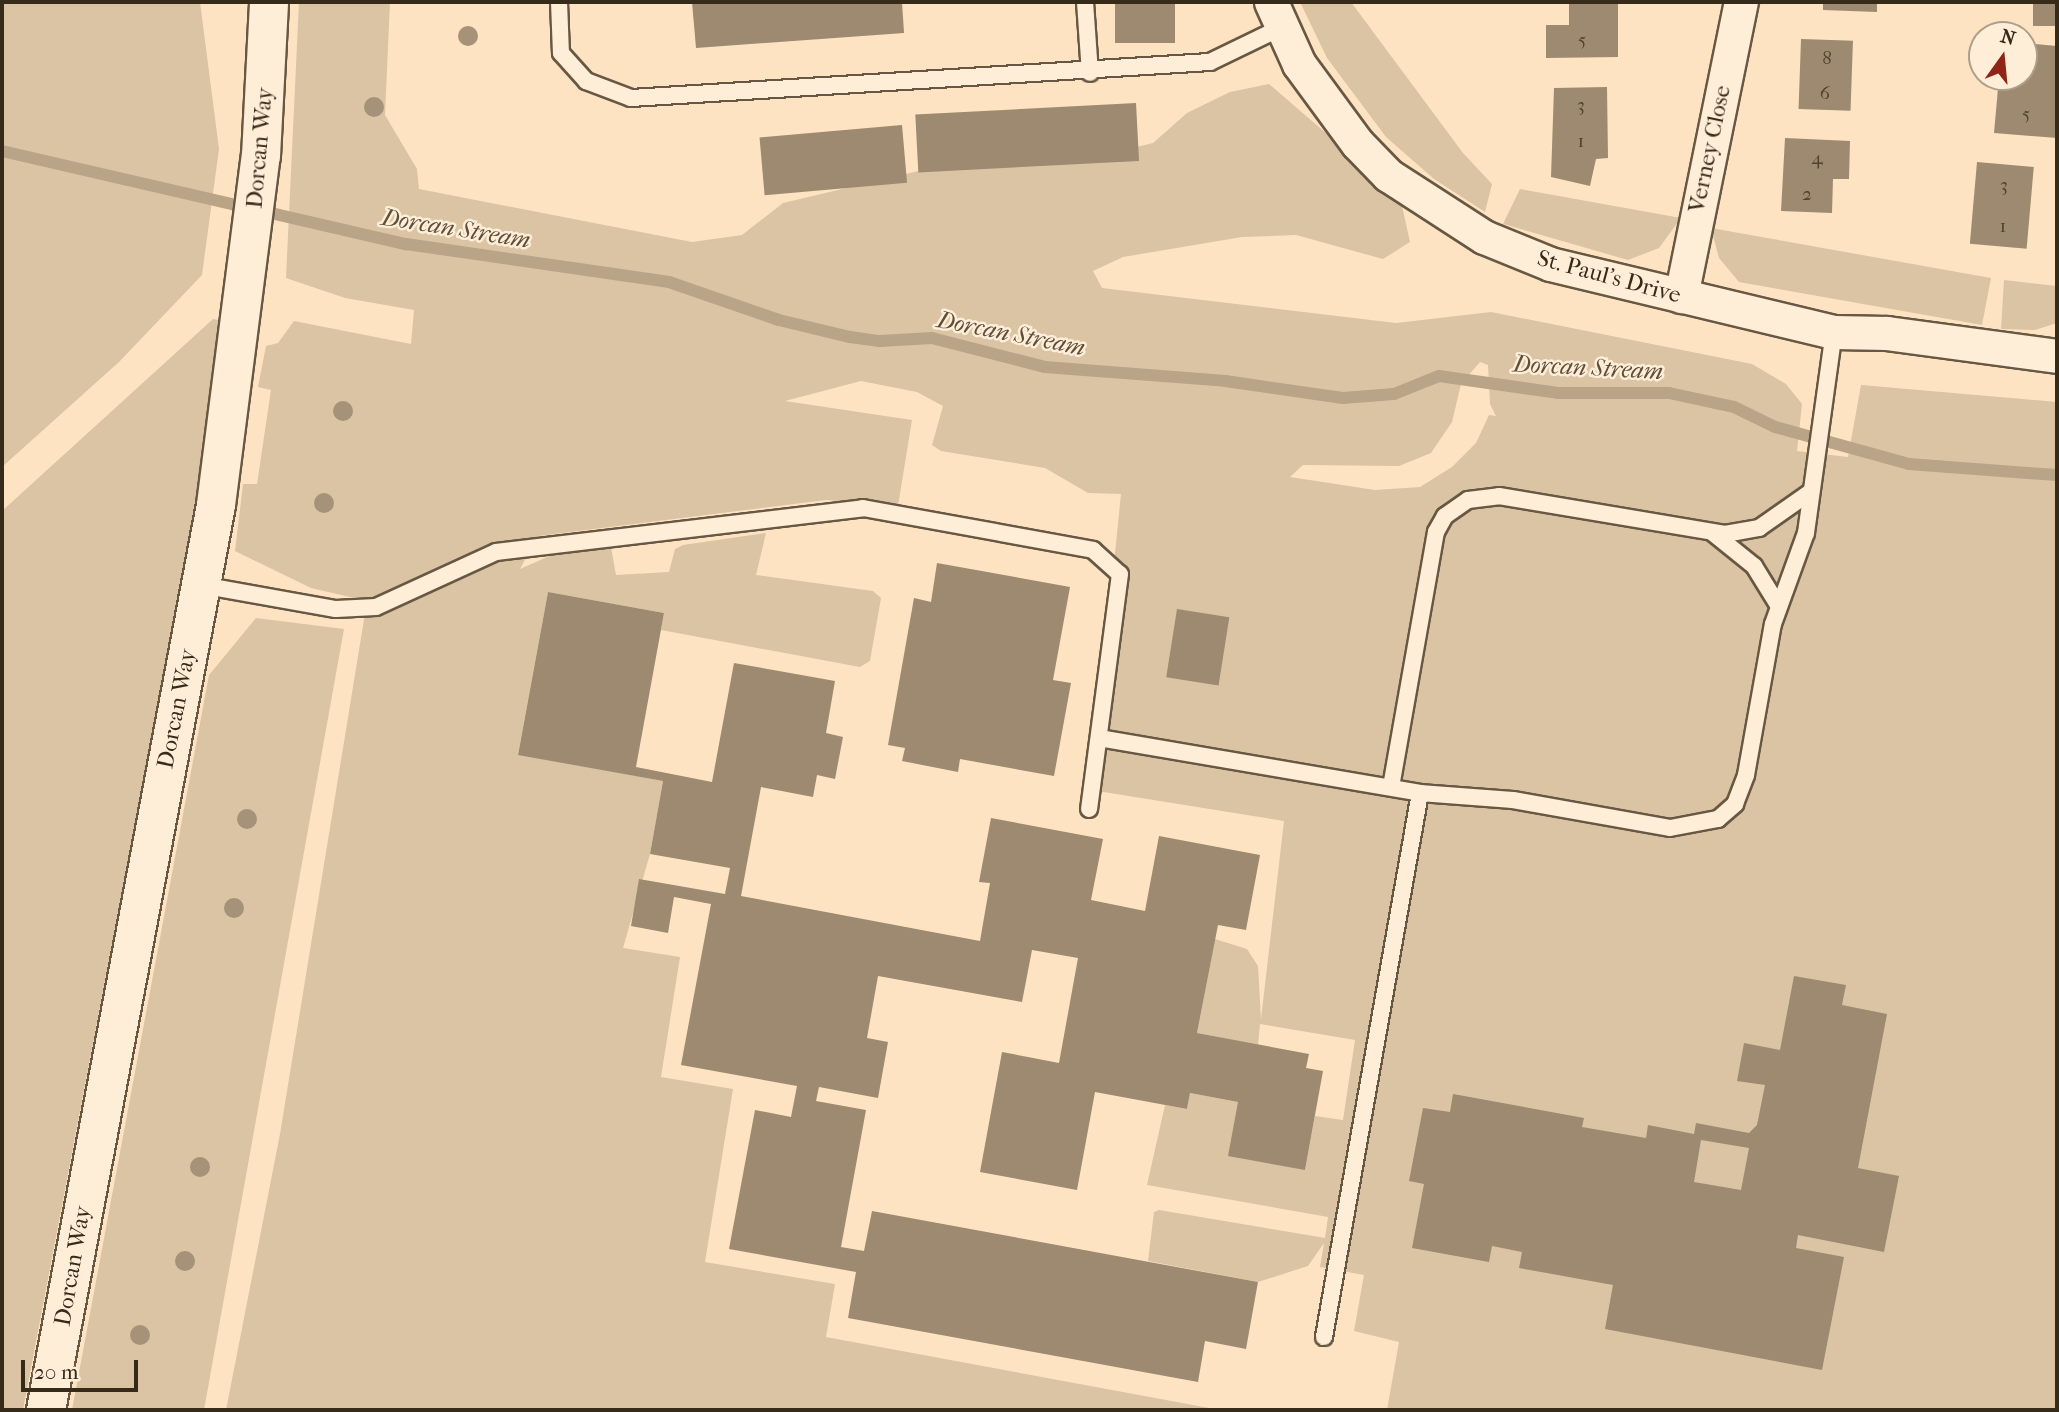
<!DOCTYPE html>
<style>
body{margin:0}
#map{position:relative;width:2059px;height:1412px;overflow:hidden;background:#fde3c1;font-family:"IM FELL French Canon",serif}
div>[style]{position:absolute}
[style*='--x']{left:calc(var(--x)*1px);top:calc(var(--y)*1px);width:calc(var(--w)*1px);rotate:calc(var(--a)*1deg)}
.green>*{inset:0;background:#dbc4a4}
.stream>*{height:12px;margin:-6px;padding:0 6px;transform-origin:6px;border-radius:6px;background:#b9a488}
.building>*{inset:0;background:#9d8a70;transform-origin:0 0}
.roads{filter:drop-shadow(2px 0 #685843) drop-shadow(-2px 0 #685843) drop-shadow(0 2px #685843) drop-shadow(0 -2px #685843)}
.service>*{height:16px;margin:-8px;padding:0 8px;transform-origin:8px;border-radius:8px;background:#feedd7}
.minor>*{height:33px;margin:-16.5px;padding:0 16.5px;transform-origin:16.5px;border-radius:16.5px;background:#feedd7}
.secondary>*{height:38px;margin:-19px;padding:0 19px;transform-origin:19px;border-radius:19px;background:#feedd7}
.trees>*{width:20px;height:20px;margin:-10px;border-radius:50%;background:#a69278}
span{translate:-50% -50%;white-space:nowrap;text-align:center;line-height:1.15;-webkit-text-stroke:5px #feedd7;paint-order:stroke}
.number-label{font-size:19px;color:#50422f}
.number-label span{-webkit-text-stroke-width:0}
.street-label{font-size:23px;color:#362a19}
.water-label{font-size:24px;color:#5d4f3a;font-style:italic}
.frame{position:absolute;inset:0;border:4px solid #362a19;pointer-events:none}
.north{position:absolute;left:1968px;top:21px;width:70px;height:70px;box-sizing:border-box;background:#feedd7;border:2px solid #ae9f8b;border-radius:50%;rotate:15deg;font-size:19px;font-weight:700;line-height:28px;text-align:center;color:#362a19}
.north::after{content:'';display:block;margin:auto;width:24px;height:32px;background:#8f2418;clip-path:polygon(50% 0,100% 100%,50% 72%,0 100%)}
.scale{position:absolute;left:21px;top:1360px;width:117px;height:32px;box-sizing:border-box;border:4px solid #362a19;border-top:0;padding-left:9px;font-size:21px;line-height:24px;white-space:nowrap;color:#362a19;-webkit-text-stroke:5px #feedd7;paint-order:stroke}
</style>
<div id="map">
<div class="green">
<div style="clip-path:polygon(2px 2px,200px 2px,219px 149px,202px 275px,119px 362px,2px 467px)"></div>
<div style="clip-path:polygon(evenodd,299px 2px,390px 2px,385px 115px,417px 169px,419px 189px,692px 242px,742px 235px,783px 203px,1007px 150px,1107px 154px,1153px 143px,1187px 113px,1230px 92px,1269px 84px,1400px 197px,1410px 242px,1383px 259px,1296px 235px,1242px 237px,1123px 257px,1093px 271px,1102px 288px,1396px 323px,1491px 312px,1752px 364px,1786px 384px,1802px 404px,1797px 451px,1848px 457px,1861px 385px,2057px 402px,2057px 1410px,1387px 1410px,1399px 1342px,1354px 1331px,1364px 1275px,1320px 1267px,1324px 1243px,1308px 1266px,1258px 1282px,1148px 1261px,1154px 1212px,1159px 1210px,1325px 1238px,1328px 1217px,1147px 1185px,1165px 1105px,1187px 1109px,1190px 1093px,1238px 1102px,1305px 1170px,1315px 1116px,1343px 1120px,1355px 1040px,1260px 1024px,1258px 1045px,1197px 1033px,1215px 939px,1247px 949px,1258px 966px,1261px 1019px,1284px 821px,1091px 790px,1121px 494px,1088px 493px,1045px 468px,941px 451px,932px 445px,943px 406px,917px 392px,861px 381px,785px 401px,912px 420px,898px 506px,826px 500px,538px 536px,520px 569px,554px 554px,611px 547px,616px 575px,669px 572px,675px 549px,683px 545px,766px 533px,756px 575px,873px 591px,881px 598px,870px 661px,860px 667px,661px 630px,664px 613px,548px 592px,518px 754px,663px 781px,650px 854px,623px 948px,680px 957px,661px 1077px,733px 1089px,705px 1262px,835px 1284px,826px 1337px,1220px 1410px,226px 1410px,280px 1134px,367px 601px,311px 588px,235px 551px,243px 484px,257px 484px,271px 390px,258px 387px,266px 346px,278px 343px,294px 321px,411px 344px,414px 310px,345px 298px,286px 278px,299px 2px,1480px 362px,1488px 365px,1490px 404px,1496px 416px,1489px 415px,1476px 443px,1452px 467px,1420px 487px,1375px 490px,1290px 477px,1303px 465px,1399px 466px,1431px 453px,1452px 422px,1461px 384px,1480px 362px)"></div>
<div style="clip-path:polygon(1300px 2px,1351px 2px,1463px 153px,1492px 184px,1485px 212px,1434px 179px,1386px 137px,1327px 58px)"></div>
<div style="clip-path:polygon(1520px 189px,1681px 218px,1659px 248px,1628px 260px,1503px 224px)"></div>
<div style="clip-path:polygon(1711px 228px,1991px 278px,1982px 325px,1739px 282px,1719px 258px)"></div>
<div style="clip-path:polygon(2004px 280px,2057px 286px,2057px 323px,2035px 330px,2001px 329px)"></div>
<div style="clip-path:polygon(213px 319px,222px 321px,197px 498px,23px 1410px,2px 1410px,2px 511px)"></div>
<div style="clip-path:polygon(256px 618px,344px 629px,204px 1410px,72px 1410px,209px 675px)"></div>
</div>
<div class="stream">
<div style="--x:2;--y:151;--w:415;--a:13"></div>
<div style="--x:406;--y:244;--w:266;--a:8.2"></div>
<div style="--x:669;--y:282;--w:116;--a:19.1"></div>
<div style="--x:779;--y:320;--w:73;--a:13.5"></div>
<div style="--x:850;--y:337;--w:30;--a:8"></div>
<div style="--x:880;--y:341;--w:52;--a:-3.3"></div>
<div style="--x:932;--y:338;--w:117;--a:14.4"></div>
<div style="--x:1045;--y:367;--w:181;--a:4.4"></div>
<div style="--x:1225;--y:381;--w:119;--a:8.2"></div>
<div style="--x:1343;--y:398;--w:51;--a:-4.5"></div>
<div style="--x:1394;--y:394;--w:48;--a:-21.8"></div>
<div style="--x:1439;--y:376;--w:120;--a:8.1"></div>
<div style="--x:1558;--y:393;--w:111;--a:0"></div>
<div style="--x:1669;--y:393;--w:66;--a:12.2"></div>
<div style="--x:1734;--y:407;--w:46;--a:26"></div>
<div style="--x:1775;--y:427;--w:139;--a:15.4"></div>
<div style="--x:1909;--y:464;--w:148;--a:4.3"></div>
</div>
<div class="building">
<div style="clip-path:polygon(692px 2px,902px 2px,904px 33px,696px 48px)"></div>
<div style="left:1115px;top:2px;width:60px;height:41px"></div>
<div style="clip-path:polygon(1569px 2px,1618px 2px,1618px 57px,1546px 58px,1546px 25px,1569px 25px)"></div>
<div style="clip-path:polygon(1823px 2px,1877px 2px,1877px 12px,1823px 10px)"></div>
<div style="left:2033px;top:2px;width:24px;height:24px"></div>
<div style="left:1801px;top:39px;width:52px;height:70px;rotate:2deg"></div>
<div style="clip-path:polygon(2024px 43px,2057px 46px,2057px 138px,1994px 133px,1999px 77px,2024px 77px)"></div>
<div style="clip-path:polygon(1607px 87px,1608px 158px,1596px 159px,1590px 186px,1551px 177px,1554px 88px)"></div>
<div style="left:1136px;top:103px;width:58px;height:221px;rotate:87deg"></div>
<div style="left:902px;top:125px;width:58px;height:143px;rotate:85deg"></div>
<div style="clip-path:polygon(1785px 138px,1850px 141px,1849px 179px,1833px 179px,1832px 213px,1781px 211px)"></div>
<div style="left:1977px;top:162px;width:57px;height:82px;rotate:5deg"></div>
<div style="clip-path:polygon(937px 563px,1070px 587px,1053px 680px,1071px 683px,1054px 776px,960px 759px,958px 772px,902px 761px,905px 748px,888px 745px,914px 598px,931px 602px)"></div>
<div style="clip-path:polygon(548px 592px,664px 613px,636px 767px,712px 782px,734px 663px,835px 681px,826px 733px,843px 737px,835px 779px,817px 775px,813px 797px,761px 787px,741px 896px,980px 941px,990px 883px,979px 882px,991px 818px,1103px 839px,1091px 900px,1145px 911px,1159px 836px,1260px 855px,1246px 930px,1218px 925px,1197px 1033px,1309px 1054px,1306px 1068px,1323px 1071px,1305px 1170px,1228px 1156px,1238px 1102px,1190px 1093px,1187px 1109px,1095px 1092px,1077px 1190px,980px 1172px,1002px 1052px,1059px 1063px,1078px 958px,1032px 950px,1022px 1002px,878px 976px,867px 1038px,888px 1042px,878px 1098px,819px 1087px,816px 1101px,866px 1110px,841px 1247px,864px 1251px,872px 1211px,1258px 1282px,1246px 1349px,1205px 1341px,1198px 1382px,848px 1318px,856px 1272px,729px 1249px,755px 1110px,791px 1117px,797px 1086px,681px 1065px,711px 904px,674px 897px,668px 933px,631px 926px,639px 879px,725px 894px,730px 868px,650px 854px,663px 781px,518px 755px)"></div>
<div style="left:1177px;top:609px;width:53px;height:69px;rotate:9deg"></div>
<div style="clip-path:polygon(evenodd,1794px 976px,1846px 985px,1842px 1005px,1887px 1014px,1858px 1168px,1899px 1176px,1884px 1252px,1798px 1235px,1796px 1248px,1844px 1257px,1822px 1370px,1605px 1329px,1613px 1285px,1519px 1268px,1522px 1252px,1492px 1246px,1489px 1262px,1412px 1248px,1424px 1184px,1409px 1181px,1423px 1108px,1450px 1112px,1453px 1094px,1584px 1118px,1582px 1127px,1646px 1138px,1648px 1125px,1694px 1134px,1696px 1123px,1749px 1133px,1757px 1125px,1765px 1085px,1737px 1081px,1744px 1043px,1780px 1050px,1794px 976px,1701px 1140px,1749px 1148px,1741px 1190px,1694px 1182px,1701px 1140px)"></div>
</div>
<div class="roads">
<div class="service">
<div style="--x:559;--y:2;--w:51;--a:87.8"></div>
<div style="--x:561;--y:53;--w:38;--a:48"></div>
<div style="--x:586;--y:81;--w:48;--a:20.7"></div>
<div style="--x:631;--y:98;--w:580;--a:-3.56"></div>
<div style="--x:1210;--y:62;--w:78;--a:-25.9"></div>
<div style="--x:1085;--y:2;--w:71;--a:86"></div>
<div style="--x:1713;--y:533;--w:53;--a:38.8"></div>
<div style="--x:1754;--y:566;--w:46;--a:58.4"></div>
<div style="--x:201;--y:585;--w:137;--a:10.1"></div>
<div style="--x:336;--y:609;--w:40;--a:-2.9"></div>
<div style="--x:376;--y:607;--w:132;--a:-24.6"></div>
<div style="--x:496;--y:552;--w:370;--a:-6.8"></div>
<div style="--x:863;--y:508;--w:234;--a:10.3"></div>
<div style="--x:1093;--y:550;--w:36;--a:42"></div>
<div style="--x:1120;--y:574;--w:237;--a:97.5"></div>
<div style="--x:1099;--y:738;--w:326;--a:9.7"></div>
<div style="--x:1420;--y:793;--w:93;--a:4.3"></div>
<div style="--x:1513;--y:800;--w:159;--a:10.1"></div>
<div style="--x:1670;--y:828;--w:49;--a:-10.6"></div>
<div style="--x:1718;--y:819;--w:23;--a:-41"></div>
<div style="--x:1735;--y:804;--w:31;--a:-69"></div>
<div style="--x:1746;--y:775;--w:153;--a:-79.9"></div>
<div style="--x:1773;--y:624;--w:97;--a:-70.1"></div>
<div style="--x:1806;--y:533;--w:203;--a:-82.1"></div>
<div style="--x:1391;--y:787;--w:259;--a:-80"></div>
<div style="--x:1436;--y:532;--w:18;--a:-61"></div>
<div style="--x:1445;--y:516;--w:28;--a:-35"></div>
<div style="--x:1468;--y:500;--w:31;--a:-7"></div>
<div style="--x:1499;--y:496;--w:229;--a:9.5"></div>
<div style="--x:1725;--y:534;--w:35;--a:-10"></div>
<div style="--x:1759;--y:528;--w:61;--a:-35"></div>
<div style="--x:1324;--y:1337;--w:552;--a:-79.99"></div>
</div>
<div class="minor">
<div style="--x:1271;--y:2;--w:68;--a:65.7"></div>
<div style="--x:1299;--y:64;--w:98;--a:53.7"></div>
<div style="--x:1357;--y:143;--w:45;--a:45.9"></div>
<div style="--x:1388;--y:175;--w:114;--a:32.9"></div>
<div style="--x:1484;--y:237;--w:71;--a:22.2"></div>
<div style="--x:1550;--y:264;--w:292;--a:13.5"></div>
<div style="--x:1834;--y:332;--w:53;--a:1.1"></div>
<div style="--x:1887;--y:333;--w:172;--a:7.7"></div>
<div style="--x:1681;--y:296;--w:300;--a:-78.5"></div>
</div>
<div class="secondary">
<div style="--x:46;--y:1410;--w:921;--a:-79.36"></div>
<div style="--x:216;--y:505;--w:352;--a:-82.7"></div>
<div style="--x:261;--y:156;--w:154;--a:-87"></div>
</div>
</div>
<div class="trees">
<div style="left:468px;top:36px"></div>
<div style="left:374px;top:107px"></div>
<div style="left:343px;top:411px"></div>
<div style="left:324px;top:503px"></div>
<div style="left:247px;top:819px"></div>
<div style="left:234px;top:908px"></div>
<div style="left:200px;top:1167px"></div>
<div style="left:185px;top:1261px"></div>
<div style="left:140px;top:1335px"></div>
</div>
<div class="number-label">
<span style="left:1582px;top:41px">5</span>
<span style="left:1827px;top:59px">8</span>
<span style="left:1825px;top:94px">6</span>
<span style="left:1581px;top:106px">3</span>
<span style="left:2026px;top:115px">5</span>
<span style="left:1581px;top:142px">1</span>
<span style="left:1817px;top:159px">4</span>
<span style="left:2004px;top:186px">3</span>
<span style="left:1807px;top:195px">2</span>
<span style="left:2003px;top:227px">1</span>
</div>
<div class="street-label">
<span style="left:260px;top:148px;rotate:-85deg">Dorcan Way</span>
<span style="left:1710px;top:149px;rotate:-78deg">Verney Close</span>
<span style="left:1609px;top:277px;rotate:15deg">St. Paul's Drive</span>
<span style="left:177px;top:709px;rotate:-79deg">Dorcan Way</span>
<span style="left:73px;top:1266px;rotate:-80deg">Dorcan Way</span>
</div>
<div class="water-label">
<span style="left:456px;top:229px;rotate:9deg">Dorcan Stream</span>
<span style="left:1011px;top:334px;rotate:11deg">Dorcan Stream</span>
<span style="left:1588px;top:368px;rotate:3deg">Dorcan Stream</span>
</div>
<div class="frame"></div>
<div class="north">N</div>
<div class="scale">20 m</div>
</div>
